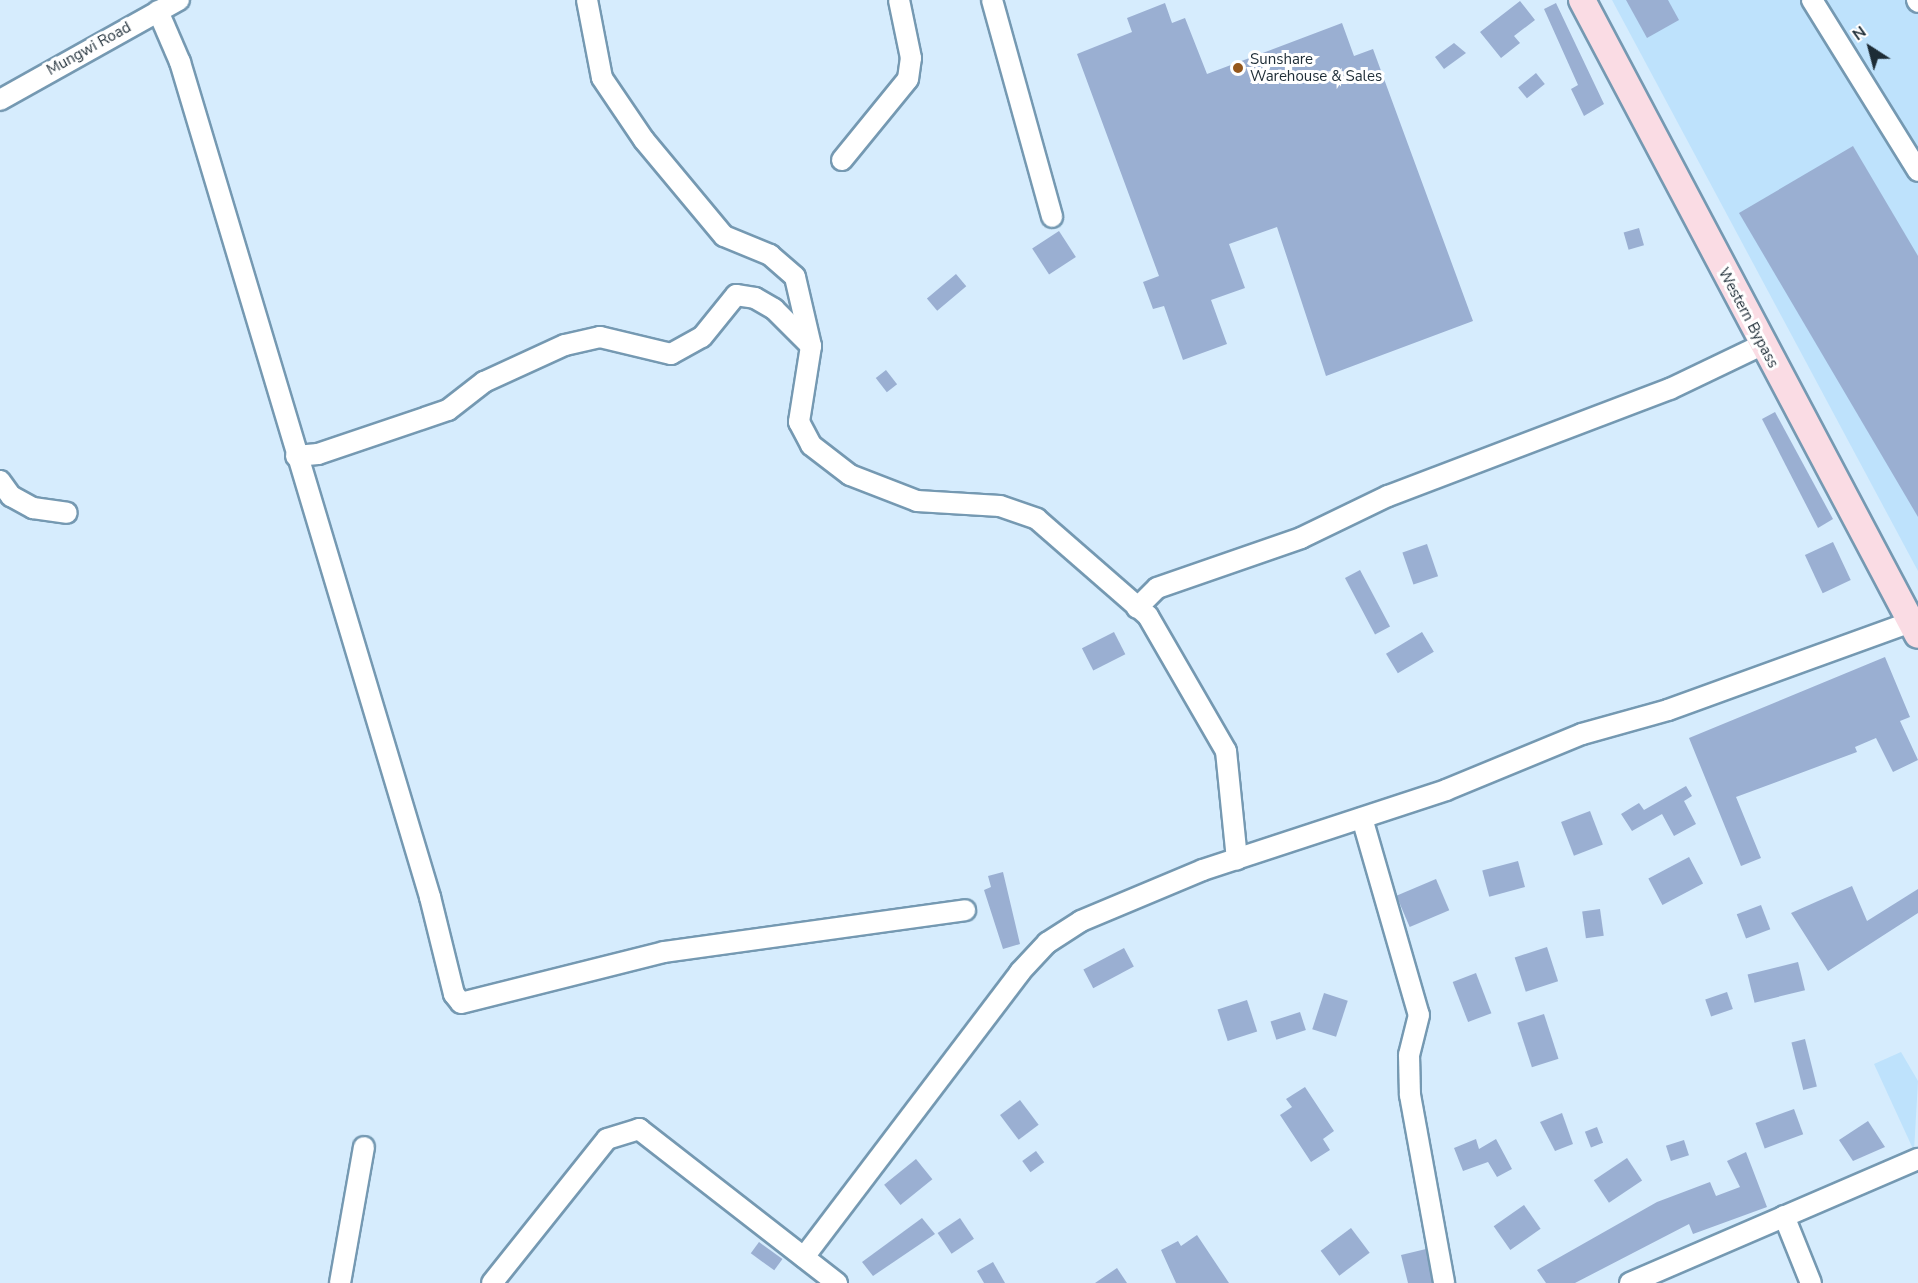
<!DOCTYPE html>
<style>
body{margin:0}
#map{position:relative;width:1918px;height:1283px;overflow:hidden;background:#d6ecfd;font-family:"Nunito Sans",sans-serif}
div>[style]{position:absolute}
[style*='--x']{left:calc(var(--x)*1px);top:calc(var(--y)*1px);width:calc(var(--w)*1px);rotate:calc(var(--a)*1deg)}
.built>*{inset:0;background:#bee2fc}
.building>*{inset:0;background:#9aafd2;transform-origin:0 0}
.roads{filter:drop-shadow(2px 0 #7599b2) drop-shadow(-2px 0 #7599b2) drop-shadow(0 2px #7599b2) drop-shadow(0 -2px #7599b2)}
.minor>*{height:20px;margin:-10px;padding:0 10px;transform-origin:10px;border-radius:10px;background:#fff}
.major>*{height:26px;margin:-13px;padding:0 13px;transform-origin:13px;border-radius:13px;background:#fadce4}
.dots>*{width:16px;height:16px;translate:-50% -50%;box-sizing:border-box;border:3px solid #fff;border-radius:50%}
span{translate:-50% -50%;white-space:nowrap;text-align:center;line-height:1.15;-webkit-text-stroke:6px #fff;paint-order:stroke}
.street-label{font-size:15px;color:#1d2c36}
.poi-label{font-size:15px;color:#1d2c36}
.left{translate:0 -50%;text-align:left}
.north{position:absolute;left:1840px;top:18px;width:60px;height:60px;-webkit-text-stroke:4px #fff;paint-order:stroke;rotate:324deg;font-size:16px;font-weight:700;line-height:24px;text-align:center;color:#1d2c36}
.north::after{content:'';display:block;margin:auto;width:21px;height:27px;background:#1d2c36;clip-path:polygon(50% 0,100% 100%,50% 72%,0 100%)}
</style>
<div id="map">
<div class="built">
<div style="clip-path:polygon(1612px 0,1918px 0,1918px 571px)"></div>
<div style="clip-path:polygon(1901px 1052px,1918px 1081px,1914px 1151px,1874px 1064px)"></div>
</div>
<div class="building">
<div style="clip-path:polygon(1626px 0,1668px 0,1679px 20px,1647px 38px)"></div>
<div style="clip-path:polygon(1520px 1px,1535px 20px,1514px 36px,1520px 43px,1501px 58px,1480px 32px)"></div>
<div style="clip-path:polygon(1165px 3px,1172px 23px,1185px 18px,1207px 74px,1342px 23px,1354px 56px,1373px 49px,1473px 321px,1326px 376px,1277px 227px,1229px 244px,1245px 288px,1211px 300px,1227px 344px,1183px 360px,1164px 306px,1153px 309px,1143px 282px,1159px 276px,1077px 54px,1132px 32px,1127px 18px)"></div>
<div style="clip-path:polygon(1556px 3px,1604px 104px,1584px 116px,1571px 89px,1578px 85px,1544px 9px)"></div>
<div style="clip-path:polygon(1454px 43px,1466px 53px,1444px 69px,1435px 57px)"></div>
<div style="left:1536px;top:73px;width:14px;height:23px;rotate:51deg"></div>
<div style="clip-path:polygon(1853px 146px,1918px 256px,1918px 517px,1739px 213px)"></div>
<div style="left:1639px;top:228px;width:18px;height:16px;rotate:74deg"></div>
<div style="left:1059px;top:231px;width:31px;height:32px;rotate:57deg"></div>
<div style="left:956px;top:274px;width:16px;height:38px;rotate:50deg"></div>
<div style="left:886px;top:370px;width:18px;height:13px;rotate:52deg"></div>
<div style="clip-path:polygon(1775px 412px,1833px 519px,1818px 528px,1762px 419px)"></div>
<div style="left:1833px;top:542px;width:42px;height:31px;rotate:65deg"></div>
<div style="left:1427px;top:544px;width:34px;height:26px;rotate:71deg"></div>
<div style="left:1360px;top:570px;width:64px;height:17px;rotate:62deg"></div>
<div style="left:1114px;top:632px;width:25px;height:36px;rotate:63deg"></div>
<div style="left:1422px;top:632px;width:23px;height:42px;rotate:59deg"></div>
<div style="clip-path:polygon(1885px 657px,1910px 717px,1900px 721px,1918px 760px,1893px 772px,1876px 738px,1855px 747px,1857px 752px,1736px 797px,1761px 858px,1741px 866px,1689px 738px)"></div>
<div style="clip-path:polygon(1686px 786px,1692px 796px,1684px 801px,1696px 824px,1674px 836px,1662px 814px,1632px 831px,1621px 814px,1639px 803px,1644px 810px)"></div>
<div style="left:1590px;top:811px;width:36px;height:31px;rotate:69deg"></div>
<div style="left:1689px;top:857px;width:30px;height:46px;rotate:62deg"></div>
<div style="left:1518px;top:861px;width:27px;height:37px;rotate:75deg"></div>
<div style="clip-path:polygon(1003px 872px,1020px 944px,1003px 949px,984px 890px,991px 887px,988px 876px)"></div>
<div style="left:1436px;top:879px;width:34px;height:43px;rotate:67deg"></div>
<div style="clip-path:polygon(1852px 886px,1867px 921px,1918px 889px,1918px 913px,1828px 971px,1791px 913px)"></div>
<div style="left:1761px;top:905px;width:26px;height:26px;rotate:69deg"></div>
<div style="left:1600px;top:909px;width:27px;height:18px;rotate:82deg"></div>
<div style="left:1547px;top:947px;width:36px;height:34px;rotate:72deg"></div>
<div style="left:1124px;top:948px;width:21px;height:46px;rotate:62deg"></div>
<div style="left:1798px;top:962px;width:29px;height:52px;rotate:76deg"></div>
<div style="left:1476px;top:973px;width:43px;height:25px;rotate:69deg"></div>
<div style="left:1727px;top:992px;width:18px;height:23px;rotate:71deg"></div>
<div style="left:1324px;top:993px;width:25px;height:38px;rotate:18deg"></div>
<div style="left:1247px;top:1000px;width:33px;height:31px;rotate:72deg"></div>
<div style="left:1300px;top:1012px;width:19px;height:31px;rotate:72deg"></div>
<div style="left:1544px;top:1014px;width:47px;height:28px;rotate:72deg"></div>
<div style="left:1805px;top:1039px;width:49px;height:14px;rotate:76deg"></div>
<div style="clip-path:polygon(1305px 1087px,1334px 1131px,1323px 1139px,1330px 1150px,1311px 1162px,1280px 1115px,1292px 1107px,1286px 1099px)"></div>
<div style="left:1020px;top:1100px;width:31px;height:25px;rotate:53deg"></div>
<div style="left:1794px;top:1109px;width:27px;height:41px;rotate:70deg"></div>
<div style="clip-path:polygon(1562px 1113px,1573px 1144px,1555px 1151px,1540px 1122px)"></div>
<div style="clip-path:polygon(1868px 1121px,1885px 1147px,1853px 1161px,1839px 1140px)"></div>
<div style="left:1597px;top:1127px;width:17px;height:13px;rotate:69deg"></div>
<div style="clip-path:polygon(1476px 1139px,1479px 1149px,1496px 1139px,1512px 1169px,1497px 1177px,1488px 1162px,1463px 1171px,1454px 1148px)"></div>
<div style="left:1684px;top:1140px;width:16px;height:19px;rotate:72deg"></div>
<div style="left:1036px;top:1151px;width:14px;height:17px;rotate:54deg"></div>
<div style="clip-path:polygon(1746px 1152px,1767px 1207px,1693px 1234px,1689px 1224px,1575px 1283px,1546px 1283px,1537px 1270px,1657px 1202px,1710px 1182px,1716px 1196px,1740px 1187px,1727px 1161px)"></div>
<div style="left:1627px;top:1158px;width:27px;height:40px;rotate:56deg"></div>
<div style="left:916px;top:1159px;width:26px;height:41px;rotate:51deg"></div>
<div style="left:1524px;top:1205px;width:29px;height:37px;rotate:55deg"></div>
<div style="clip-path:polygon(922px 1218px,935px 1234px,873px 1276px,862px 1262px)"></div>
<div style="left:960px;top:1218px;width:25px;height:27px;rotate:56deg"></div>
<div style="left:1351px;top:1228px;width:31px;height:38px;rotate:53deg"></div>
<div style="clip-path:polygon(1197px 1235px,1229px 1283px,1176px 1283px,1161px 1250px,1178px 1241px,1181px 1246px)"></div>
<div style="left:759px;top:1242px;width:29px;height:14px;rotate:36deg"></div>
<div style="clip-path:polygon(1426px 1249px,1432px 1283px,1408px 1283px,1401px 1255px)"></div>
<div style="clip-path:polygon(993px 1262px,1005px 1283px,984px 1283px,977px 1271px)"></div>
<div style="clip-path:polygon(1117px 1268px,1127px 1283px,1095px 1283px)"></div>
</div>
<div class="roads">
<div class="minor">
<div style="--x:587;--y:0;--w:79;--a:79.1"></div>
<div style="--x:602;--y:78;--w:75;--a:55.9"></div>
<div style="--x:644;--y:140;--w:125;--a:50.2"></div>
<div style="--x:724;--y:236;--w:50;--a:22.4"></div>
<div style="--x:770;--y:255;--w:33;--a:41"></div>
<div style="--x:795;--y:277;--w:71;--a:76.9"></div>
<div style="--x:811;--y:346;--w:77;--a:99"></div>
<div style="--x:799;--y:422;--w:26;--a:62"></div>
<div style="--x:811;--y:445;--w:49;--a:37.6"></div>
<div style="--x:850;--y:475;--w:72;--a:21.2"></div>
<div style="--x:917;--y:501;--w:83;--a:3.4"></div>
<div style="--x:1000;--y:506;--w:39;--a:19"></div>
<div style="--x:1037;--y:519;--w:147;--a:41.1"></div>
<div style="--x:1148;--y:616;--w:156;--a:60"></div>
<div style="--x:1226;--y:751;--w:109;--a:84.2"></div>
<div style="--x:992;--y:0;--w:225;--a:74.5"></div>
<div style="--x:1812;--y:0;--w:201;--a:58.2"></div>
<div style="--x:1917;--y:0;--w:2;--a:63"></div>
<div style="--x:158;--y:11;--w:56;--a:66.7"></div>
<div style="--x:180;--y:62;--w:872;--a:73.33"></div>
<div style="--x:430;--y:897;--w:100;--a:76.1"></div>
<div style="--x:454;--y:994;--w:11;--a:52"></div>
<div style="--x:461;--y:1003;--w:209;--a:-14.1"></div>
<div style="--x:664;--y:952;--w:304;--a:-7.9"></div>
<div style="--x:0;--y:100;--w:205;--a:-29.2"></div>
<div style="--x:842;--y:160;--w:104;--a:-50.8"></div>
<div style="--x:908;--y:79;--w:21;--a:-82"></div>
<div style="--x:911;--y:58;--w:59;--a:-101.7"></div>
<div style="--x:296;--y:456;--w:22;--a:-5"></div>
<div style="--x:318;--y:454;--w:137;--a:-18.7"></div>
<div style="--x:448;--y:410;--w:46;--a:-37.9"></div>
<div style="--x:484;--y:382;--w:89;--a:-24.6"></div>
<div style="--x:565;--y:345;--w:36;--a:-13"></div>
<div style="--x:600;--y:337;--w:73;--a:13.5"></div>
<div style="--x:671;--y:354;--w:35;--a:-29"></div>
<div style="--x:702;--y:337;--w:54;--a:-51"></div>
<div style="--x:736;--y:295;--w:19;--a:9"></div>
<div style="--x:755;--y:298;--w:22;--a:30"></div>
<div style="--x:774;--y:309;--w:52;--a:45"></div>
<div style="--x:0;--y:481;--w:19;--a:54"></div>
<div style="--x:11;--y:496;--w:25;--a:29"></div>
<div style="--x:33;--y:508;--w:34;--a:8"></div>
<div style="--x:1137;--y:608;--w:28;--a:-45"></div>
<div style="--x:1157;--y:588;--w:152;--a:-19.1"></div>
<div style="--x:1301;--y:538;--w:97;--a:-25.8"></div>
<div style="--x:1388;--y:496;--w:302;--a:-20.8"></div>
<div style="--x:1670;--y:389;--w:102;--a:-25.6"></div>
<div style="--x:1362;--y:818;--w:205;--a:73.9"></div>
<div style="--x:1419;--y:1015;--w:41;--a:104"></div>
<div style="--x:1409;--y:1055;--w:40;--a:88.6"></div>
<div style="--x:1410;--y:1095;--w:191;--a:79.7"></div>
<div style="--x:1784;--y:1216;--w:72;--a:68.1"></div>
<div style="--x:804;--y:1257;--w:358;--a:-52.8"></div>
<div style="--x:1020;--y:972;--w:40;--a:-47"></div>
<div style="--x:1047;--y:943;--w:40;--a:-32.9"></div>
<div style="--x:1081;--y:921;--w:132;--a:-22.7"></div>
<div style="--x:1203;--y:870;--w:256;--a:-18.2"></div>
<div style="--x:1446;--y:790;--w:147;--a:-22.4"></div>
<div style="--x:1582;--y:734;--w:89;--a:-15.6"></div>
<div style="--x:1668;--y:710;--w:258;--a:-19.9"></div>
<div style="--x:340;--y:1283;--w:138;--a:-80"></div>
<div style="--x:492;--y:1283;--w:184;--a:-51.4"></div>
<div style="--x:607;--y:1139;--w:34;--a:-17"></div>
<div style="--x:639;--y:1129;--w:251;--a:37.9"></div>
<div style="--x:1630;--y:1283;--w:314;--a:-23.3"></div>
</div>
<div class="major">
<div style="--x:1582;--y:0;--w:718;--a:62.12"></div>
</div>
</div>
<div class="dots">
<div style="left:1238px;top:68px;background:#95571b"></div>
</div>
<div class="street-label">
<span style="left:89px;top:49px;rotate:-29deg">Mungwi Road</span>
<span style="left:1748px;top:318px;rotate:62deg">Western Bypass</span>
</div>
<div class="poi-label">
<span class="left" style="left:1250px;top:68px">Sunshare<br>Warehouse &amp; Sales</span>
</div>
<div class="north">N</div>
</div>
